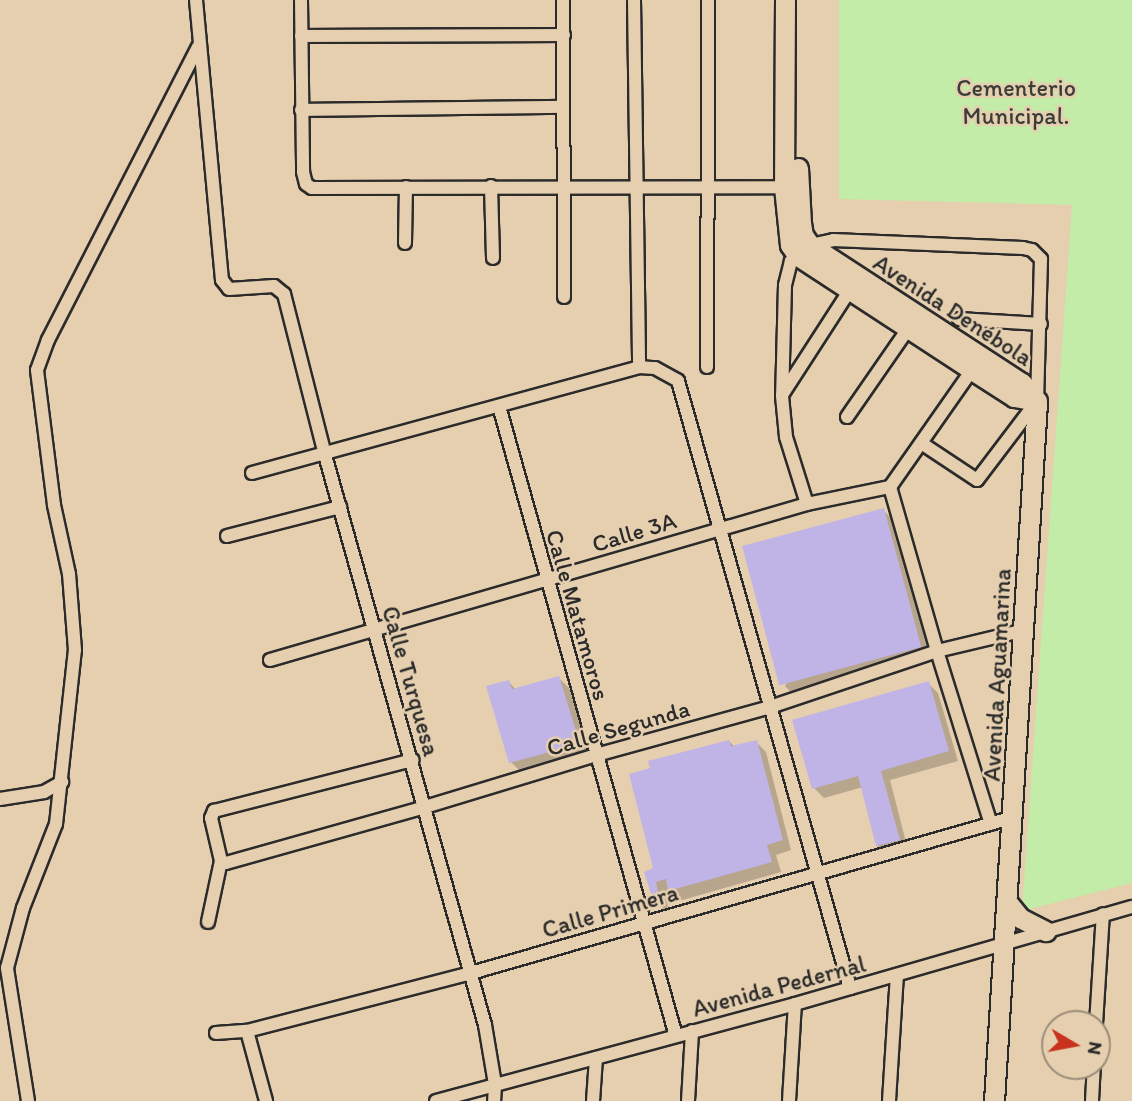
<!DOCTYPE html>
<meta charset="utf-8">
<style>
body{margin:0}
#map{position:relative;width:1132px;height:1101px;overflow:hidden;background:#e5cfaf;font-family:Itim,sans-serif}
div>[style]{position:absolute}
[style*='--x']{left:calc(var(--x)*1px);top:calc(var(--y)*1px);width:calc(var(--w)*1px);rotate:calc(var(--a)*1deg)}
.green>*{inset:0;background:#c3eca8}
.shadow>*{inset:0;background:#0003}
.building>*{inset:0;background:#bfb4e5;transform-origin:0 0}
.roads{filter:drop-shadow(2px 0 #2b2b2b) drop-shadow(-2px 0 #2b2b2b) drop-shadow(0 2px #2b2b2b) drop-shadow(0 -2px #2b2b2b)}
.minor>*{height:12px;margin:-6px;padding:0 6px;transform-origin:6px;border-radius:6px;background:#e5cfaf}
.primary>*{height:19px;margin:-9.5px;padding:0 9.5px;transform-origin:9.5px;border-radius:9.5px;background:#e5cfaf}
span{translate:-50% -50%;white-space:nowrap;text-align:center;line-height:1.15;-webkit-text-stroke:5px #e5cfaf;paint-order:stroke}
.park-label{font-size:24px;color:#3a3e38}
.street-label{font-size:24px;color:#2b2b2b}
.north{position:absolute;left:1041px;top:1010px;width:70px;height:70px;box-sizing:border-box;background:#e5cfaf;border:2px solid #9b8d7a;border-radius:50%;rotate:100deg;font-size:19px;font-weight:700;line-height:28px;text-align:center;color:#2b2b2b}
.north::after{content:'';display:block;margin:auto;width:24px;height:32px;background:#c8321e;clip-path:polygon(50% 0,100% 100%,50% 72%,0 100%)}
</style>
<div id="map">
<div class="green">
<div style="clip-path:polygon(839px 0,1132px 0,1132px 883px,1022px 911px,1072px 205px,839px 199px)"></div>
</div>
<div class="shadow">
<div style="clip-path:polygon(883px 510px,893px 520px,930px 657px,795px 696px,785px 686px)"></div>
<div style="clip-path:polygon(559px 678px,569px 688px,589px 753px,521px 772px,511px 762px,509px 682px,516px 690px)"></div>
<div style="clip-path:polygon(928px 683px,938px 693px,958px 761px,890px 780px,908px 850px,887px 855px,877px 845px,863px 787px,824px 798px,814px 788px)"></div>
<div style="clip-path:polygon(729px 741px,735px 747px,756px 742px,766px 752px,791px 850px,776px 855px,781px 872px,679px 901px,669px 891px,665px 892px,668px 907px,664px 909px,654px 899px,655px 869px)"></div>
</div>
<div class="building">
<div style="left:884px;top:508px;width:144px;height:147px;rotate:75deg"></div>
<div style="clip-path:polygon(559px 676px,580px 744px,509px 763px,486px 686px,509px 680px,512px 689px)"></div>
<div style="clip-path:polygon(929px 681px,949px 751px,881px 771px,900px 840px,876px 846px,858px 776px,812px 789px,792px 720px)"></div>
<div style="clip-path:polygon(729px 740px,731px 746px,757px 740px,783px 840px,767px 845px,772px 862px,668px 891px,666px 879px,656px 882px,659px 897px,653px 900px,644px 872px,653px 868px,629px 774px,650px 768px,648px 761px)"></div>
</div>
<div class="roads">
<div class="minor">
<div style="--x:196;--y:0;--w:281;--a:84.7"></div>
<div style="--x:222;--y:280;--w:11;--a:52"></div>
<div style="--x:229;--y:289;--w:45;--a:-3.8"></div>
<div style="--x:274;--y:286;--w:13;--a:39"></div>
<div style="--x:284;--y:294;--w:166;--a:75.7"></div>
<div style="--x:325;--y:455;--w:592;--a:74.32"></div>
<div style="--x:485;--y:1025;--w:60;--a:80.4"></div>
<div style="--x:495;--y:1084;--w:17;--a:93"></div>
<div style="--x:301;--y:0;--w:172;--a:89.3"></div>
<div style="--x:303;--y:172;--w:12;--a:76"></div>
<div style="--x:306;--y:184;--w:7;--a:34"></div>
<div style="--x:312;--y:188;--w:478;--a:-0.1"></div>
<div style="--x:563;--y:0;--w:297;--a:89.8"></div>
<div style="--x:634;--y:0;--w:367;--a:89.2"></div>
<div style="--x:301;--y:36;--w:263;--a:-0.2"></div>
<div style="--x:301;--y:110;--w:262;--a:-0.7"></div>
<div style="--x:491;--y:186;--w:72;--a:88.4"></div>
<div style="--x:405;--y:243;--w:56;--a:-89"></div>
<div style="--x:810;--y:245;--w:24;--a:-12"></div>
<div style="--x:833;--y:240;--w:190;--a:2.4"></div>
<div style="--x:1023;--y:248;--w:9;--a:13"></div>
<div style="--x:1032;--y:250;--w:13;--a:45"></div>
<div style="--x:1041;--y:259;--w:142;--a:91.6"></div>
<div style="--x:1037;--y:401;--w:99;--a:127.2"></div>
<div style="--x:977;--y:480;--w:67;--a:-146.5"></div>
<div style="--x:798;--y:256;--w:9;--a:144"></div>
<div style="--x:791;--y:261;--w:25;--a:104"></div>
<div style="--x:785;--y:285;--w:111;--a:91.5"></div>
<div style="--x:782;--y:396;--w:41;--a:84.4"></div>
<div style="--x:786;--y:437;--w:70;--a:72.6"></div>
<div style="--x:959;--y:319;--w:82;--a:3.5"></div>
<div style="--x:707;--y:367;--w:367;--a:-89.8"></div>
<div style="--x:782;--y:395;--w:125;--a:-57.1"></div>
<div style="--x:499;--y:406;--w:654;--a:74.31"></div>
<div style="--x:847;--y:417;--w:107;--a:-55.3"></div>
<div style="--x:252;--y:473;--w:401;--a:-15.3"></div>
<div style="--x:639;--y:367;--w:16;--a:4"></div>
<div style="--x:655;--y:368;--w:26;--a:29"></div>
<div style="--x:678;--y:381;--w:631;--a:74.18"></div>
<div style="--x:890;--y:487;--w:171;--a:74"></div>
<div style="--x:937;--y:651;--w:181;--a:72.7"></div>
<div style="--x:890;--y:487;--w:143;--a:-55"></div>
<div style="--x:227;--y:536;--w:117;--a:-14.4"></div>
<div style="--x:270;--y:660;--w:559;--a:-16.2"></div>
<div style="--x:807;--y:504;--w:85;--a:-11.6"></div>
<div style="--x:0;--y:799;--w:45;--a:-9"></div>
<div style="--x:44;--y:792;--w:21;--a:-29"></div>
<div style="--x:221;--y:861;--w:5;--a:22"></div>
<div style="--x:226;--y:863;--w:207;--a:-15.7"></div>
<div style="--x:425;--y:807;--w:179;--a:-16.9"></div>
<div style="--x:596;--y:755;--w:180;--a:-15.4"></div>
<div style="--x:770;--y:707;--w:176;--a:-18.5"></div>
<div style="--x:937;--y:651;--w:90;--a:-13.4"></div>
<div style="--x:221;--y:861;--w:44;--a:-103.1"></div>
<div style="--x:211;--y:818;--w:8;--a:-67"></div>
<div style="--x:214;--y:811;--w:205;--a:-14.4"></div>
<div style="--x:208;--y:922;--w:62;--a:-78"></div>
<div style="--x:1096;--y:1024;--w:110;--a:-86.4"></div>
<div style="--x:247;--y:1031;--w:73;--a:74.8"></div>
<div style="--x:216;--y:1033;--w:31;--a:-4"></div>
<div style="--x:247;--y:1031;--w:231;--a:-14.5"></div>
<div style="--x:471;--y:973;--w:565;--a:-16.03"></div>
<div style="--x:28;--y:1101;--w:135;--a:-99"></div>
<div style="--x:7;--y:968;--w:62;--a:-75.1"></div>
<div style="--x:23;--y:908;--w:90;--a:-68.6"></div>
<div style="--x:56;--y:824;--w:175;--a:-83.8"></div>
<div style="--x:75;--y:650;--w:76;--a:-94.5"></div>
<div style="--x:69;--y:574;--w:71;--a:-102.3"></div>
<div style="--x:54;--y:505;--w:136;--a:-97.2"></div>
<div style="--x:37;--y:370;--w:32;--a:-70"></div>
<div style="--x:48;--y:340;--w:329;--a:-62.9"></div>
<div style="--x:436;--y:1101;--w:372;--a:-15.1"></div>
<div style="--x:795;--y:1004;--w:351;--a:-16.1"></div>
<div style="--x:593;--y:1101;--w:43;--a:-86"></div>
<div style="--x:688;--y:1101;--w:70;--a:-86.7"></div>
<div style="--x:789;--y:1101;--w:97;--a:-86.5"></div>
<div style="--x:889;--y:1101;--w:126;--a:-86.4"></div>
<div style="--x:1092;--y:1101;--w:35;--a:-87"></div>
</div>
<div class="primary">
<div style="--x:785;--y:0;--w:187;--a:90.3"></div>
<div style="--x:784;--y:187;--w:58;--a:84.1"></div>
<div style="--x:790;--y:245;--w:14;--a:54"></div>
<div style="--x:798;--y:256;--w:208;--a:33.2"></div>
<div style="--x:972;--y:370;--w:50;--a:32.7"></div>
<div style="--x:1014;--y:397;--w:23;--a:10"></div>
<div style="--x:798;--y:168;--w:55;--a:86.9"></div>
<div style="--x:801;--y:223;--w:12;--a:81"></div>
<div style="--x:803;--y:235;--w:12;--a:55"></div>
<div style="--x:810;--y:245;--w:253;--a:33.1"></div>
<div style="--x:1022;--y:383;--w:23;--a:50"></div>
<div style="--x:1008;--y:903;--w:19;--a:51"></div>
<div style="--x:1020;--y:918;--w:29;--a:27"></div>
<div style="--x:994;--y:1101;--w:701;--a:-86.48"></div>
</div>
</div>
<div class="park-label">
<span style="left:1016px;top:102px">Cementerio<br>Municipal.</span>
</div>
<div class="street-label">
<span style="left:953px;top:310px;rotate:33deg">Avenida Denébola</span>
<span style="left:634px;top:532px;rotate:-17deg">Calle 3A</span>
<span style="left:578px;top:615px;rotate:74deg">Calle Matamoros</span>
<span style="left:997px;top:675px;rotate:-87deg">Avenida Aguamarina</span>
<span style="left:411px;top:681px;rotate:74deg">Calle Turquesa</span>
<span style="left:618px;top:728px;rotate:-16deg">Calle Segunda</span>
<span style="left:610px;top:911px;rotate:-16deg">Calle Primera</span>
<span style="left:779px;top:986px;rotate:-15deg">Avenida Pedernal</span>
</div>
<div class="north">N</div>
</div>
